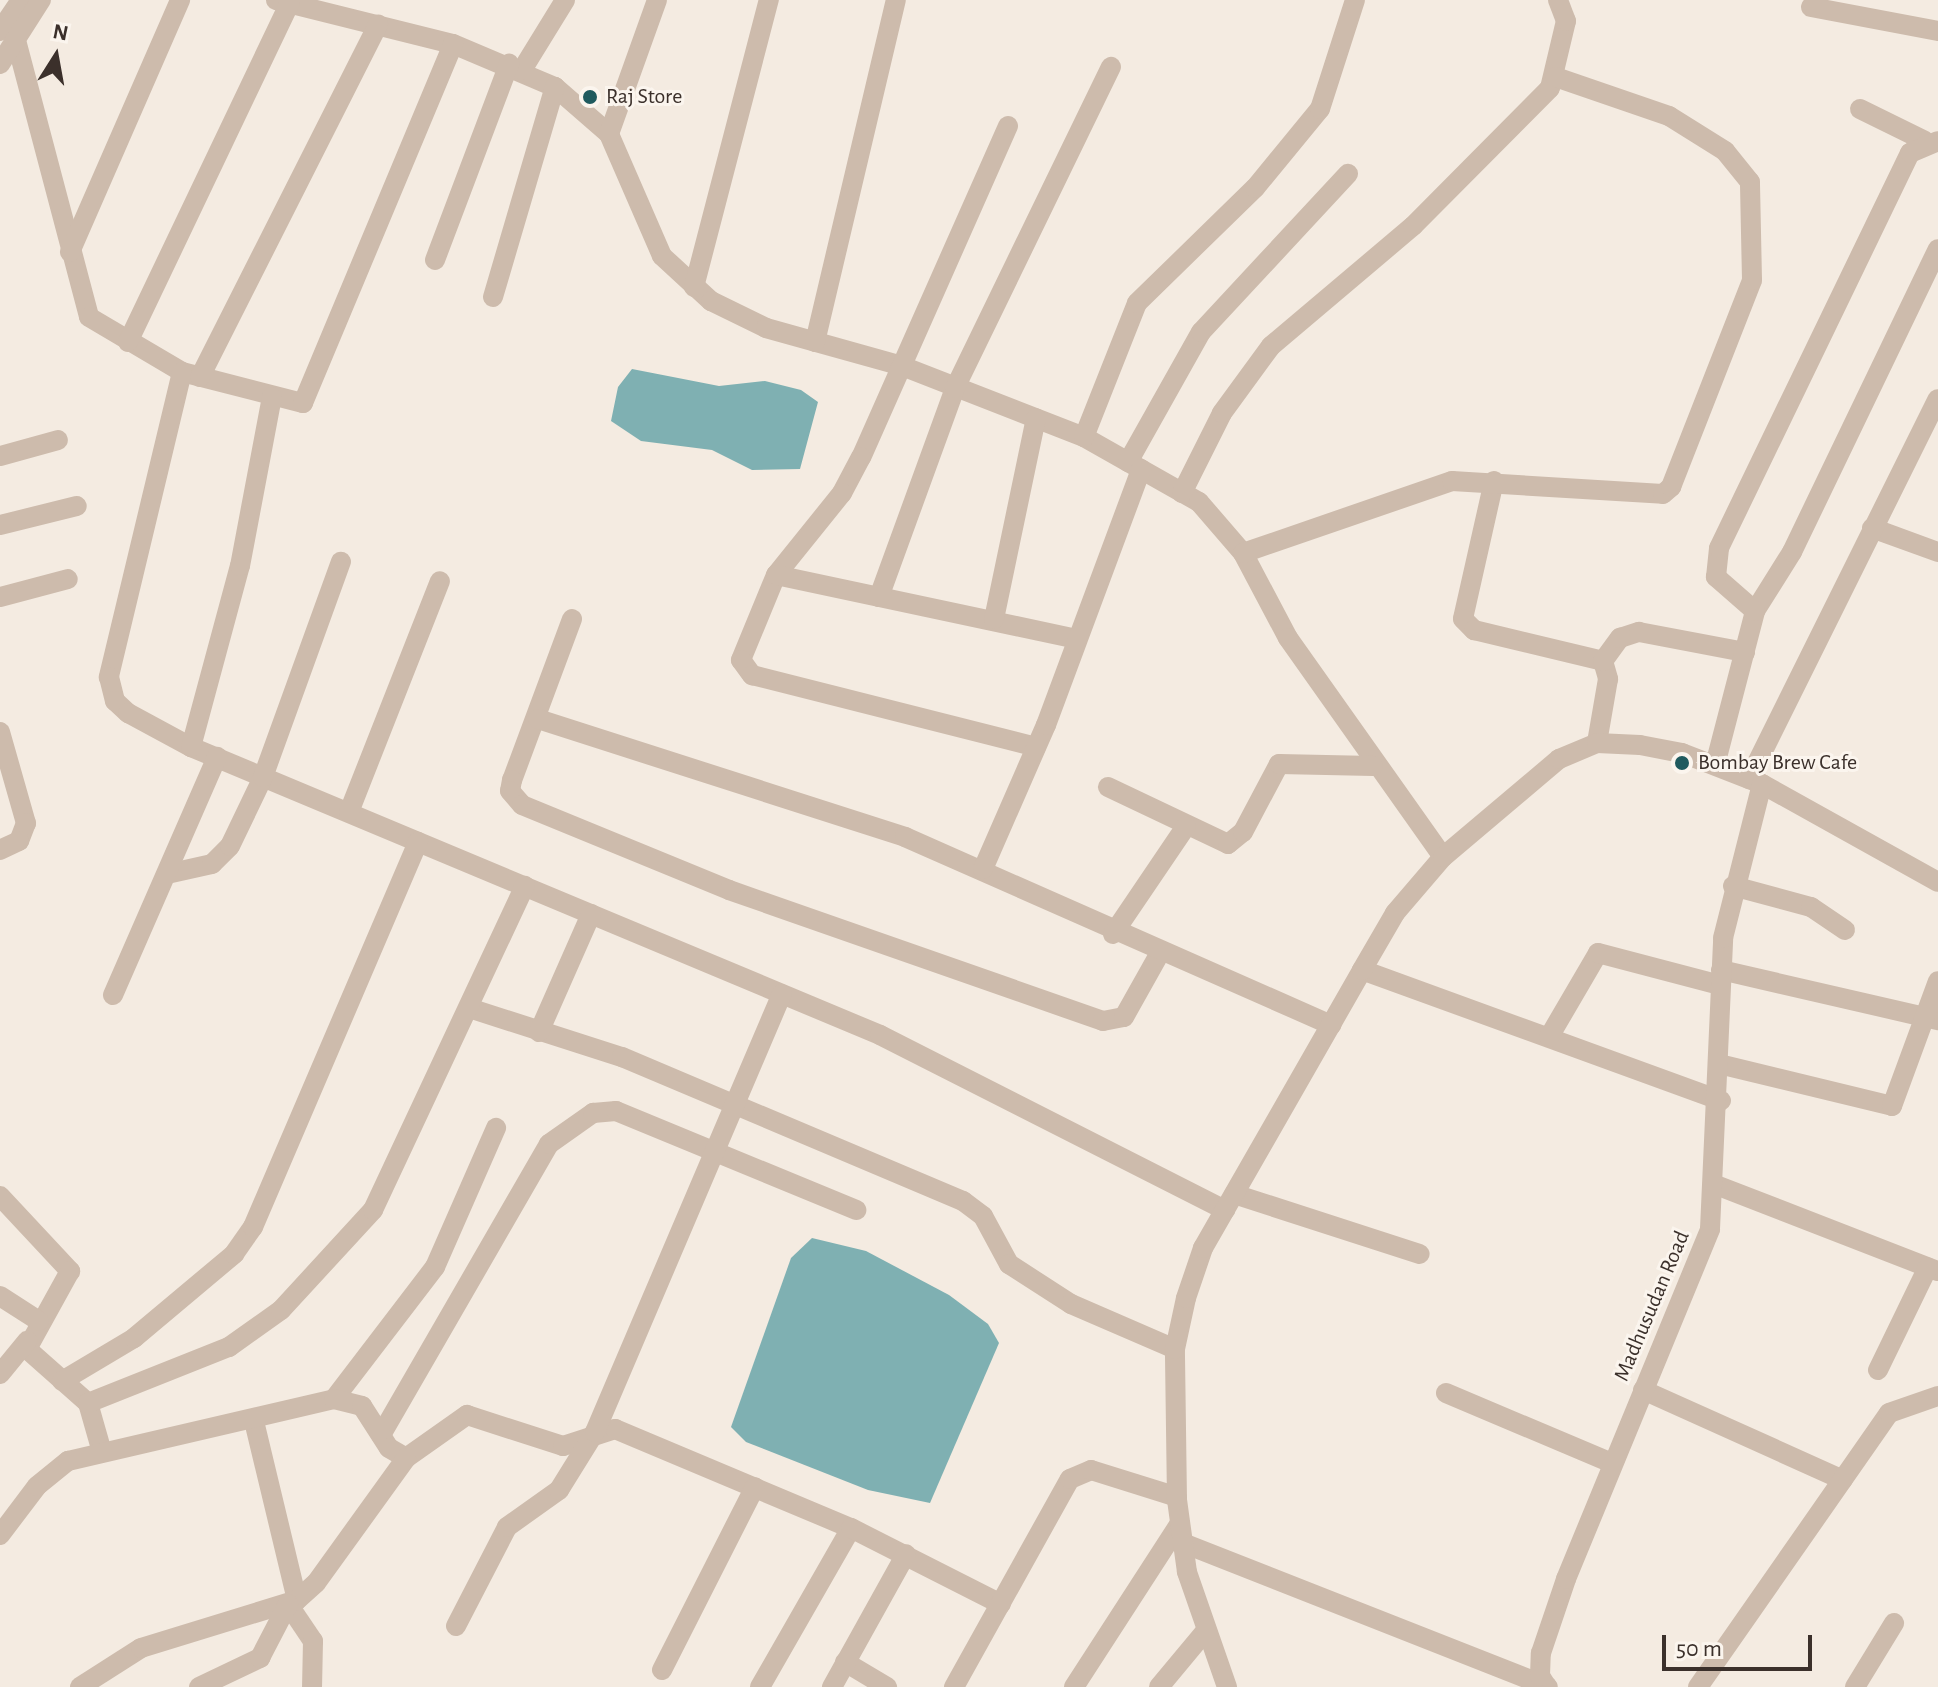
<!DOCTYPE html>
<style>
body{margin:0}
#map{position:relative;width:1938px;height:1687px;overflow:hidden;background:#f4ebe1;font-family:"Alegreya Sans",sans-serif}
div>[style]{position:absolute}
[style*='--x']{left:calc(var(--x)*1px);top:calc(var(--y)*1px);width:calc(var(--w)*1px);rotate:calc(var(--a)*1deg)}
.water>*{inset:0;background:#7fb0b2}
.minor>*{height:20px;margin:-10px;padding:0 10px;transform-origin:10px;border-radius:10px;background:#cdbbac}
.dots>*{width:22px;height:22px;translate:-50% -50%;box-sizing:border-box;border:4px solid #fbf5ee;border-radius:50%}
span{translate:-50% -50%;white-space:nowrap;text-align:center;line-height:1.15;-webkit-text-stroke:6px #fbf5ee;paint-order:stroke}
.poi-label{font-size:22px;color:#3b302b}
.left{translate:0 -50%;text-align:left}
.street-label{font-size:22px;color:#3b302b}
.north{position:absolute;left:16px;top:16px;width:80px;height:80px;-webkit-text-stroke:6px #fbf5ee;paint-order:stroke;rotate:11deg;font-size:22px;font-weight:700;line-height:32px;text-align:center;color:#3b302b}
.north::after{content:'';display:block;margin:auto;width:28px;height:36px;background:#3b302b;clip-path:polygon(50% 0,100% 100%,50% 72%,0 100%)}
.scale{position:absolute;left:1662px;top:1635px;width:150px;height:36px;box-sizing:border-box;border:4px solid #3b302b;border-top:0;padding-left:10px;font-size:24px;line-height:28px;white-space:nowrap;color:#3b302b;-webkit-text-stroke:6px #fbf5ee;paint-order:stroke}
</style>
<div id="map">
<div class="water">
<div style="clip-path:polygon(632px 369px,719px 386px,765px 381px,801px 390px,818px 402px,800px 469px,752px 470px,712px 450px,641px 441px,611px 421px,618px 387px)"></div>
<div style="clip-path:polygon(812px 1238px,866px 1251px,949px 1295px,988px 1324px,999px 1343px,930px 1503px,868px 1490px,746px 1442px,731px 1427px,791px 1258px)"></div>
</div>
<div class="minor">
<div style="--x:276;--y:0;--w:182;--a:14"></div>
<div style="--x:453;--y:44;--w:111;--a:22.9"></div>
<div style="--x:555;--y:87;--w:72;--a:41"></div>
<div style="--x:609;--y:134;--w:133;--a:66.5"></div>
<div style="--x:662;--y:256;--w:67;--a:42.6"></div>
<div style="--x:711;--y:301;--w:61;--a:26.1"></div>
<div style="--x:766;--y:328;--w:141;--a:15.6"></div>
<div style="--x:902;--y:366;--w:195;--a:21.3"></div>
<div style="--x:1084;--y:437;--w:132;--a:29.5"></div>
<div style="--x:1199;--y:502;--w:67;--a:49.2"></div>
<div style="--x:1243;--y:553;--w:96;--a:62.1"></div>
<div style="--x:1288;--y:638;--w:268;--a:54.7"></div>
<div style="--x:1811;--y:7;--w:129;--a:10.7"></div>
<div style="--x:0;--y:31;--w:37;--a:-56"></div>
<div style="--x:17;--y:44;--w:282;--a:75.2"></div>
<div style="--x:89;--y:317;--w:108;--a:30.6"></div>
<div style="--x:182;--y:372;--w:125;--a:14.4"></div>
<div style="--x:303;--y:403;--w:389;--a:-67.3"></div>
<div style="--x:0;--y:64;--w:76;--a:-57.4"></div>
<div style="--x:522;--y:70;--w:82;--a:-58.4"></div>
<div style="--x:1860;--y:109;--w:72;--a:26.2"></div>
<div style="--x:1008;--y:126;--w:362;--a:113.9"></div>
<div style="--x:861;--y:457;--w:41;--a:117.8"></div>
<div style="--x:842;--y:493;--w:105;--a:128.8"></div>
<div style="--x:776;--y:575;--w:92;--a:112.4"></div>
<div style="--x:741;--y:660;--w:19;--a:54"></div>
<div style="--x:752;--y:675;--w:293;--a:14.2"></div>
<div style="--x:609;--y:134;--w:142;--a:-70.3"></div>
<div style="--x:70;--y:252;--w:275;--a:-66.4"></div>
<div style="--x:435;--y:260;--w:210;--a:-69.3"></div>
<div style="--x:694;--y:287;--w:297;--a:-75.4"></div>
<div style="--x:493;--y:297;--w:219;--a:-73.6"></div>
<div style="--x:128;--y:342;--w:376;--a:-64.5"></div>
<div style="--x:815;--y:342;--w:351;--a:-76.7"></div>
<div style="--x:182;--y:372;--w:314;--a:103.5"></div>
<div style="--x:109;--y:677;--w:25;--a:76"></div>
<div style="--x:115;--y:701;--w:18;--a:43"></div>
<div style="--x:128;--y:713;--w:72;--a:28.4"></div>
<div style="--x:191;--y:747;--w:747;--a:22.68"></div>
<div style="--x:880;--y:1035;--w:387;--a:26.9"></div>
<div style="--x:200;--y:377;--w:395;--a:-63.2"></div>
<div style="--x:1084;--y:437;--w:144;--a:-68.4"></div>
<div style="--x:1137;--y:303;--w:165;--a:-44.3"></div>
<div style="--x:1255;--y:188;--w:102;--a:-50.6"></div>
<div style="--x:1320;--y:109;--w:114;--a:-72.2"></div>
<div style="--x:0;--y:456;--w:60;--a:-15.4"></div>
<div style="--x:1128;--y:462;--w:149;--a:-60.7"></div>
<div style="--x:1201;--y:332;--w:216;--a:-47.1"></div>
<div style="--x:1494;--y:481;--w:141;--a:102.7"></div>
<div style="--x:1463;--y:619;--w:16;--a:45"></div>
<div style="--x:1474;--y:630;--w:133;--a:13.5"></div>
<div style="--x:1603;--y:661;--w:19;--a:74"></div>
<div style="--x:1608;--y:679;--w:65;--a:99.8"></div>
<div style="--x:1182;--y:493;--w:89;--a:-63.4"></div>
<div style="--x:1222;--y:413;--w:83;--a:-53.8"></div>
<div style="--x:1271;--y:346;--w:186;--a:-40.2"></div>
<div style="--x:1413;--y:226;--w:194;--a:-45.2"></div>
<div style="--x:1550;--y:88;--w:69;--a:-76.6"></div>
<div style="--x:1566;--y:21;--w:22;--a:-111"></div>
<div style="--x:0;--y:525;--w:79;--a:-13.9"></div>
<div style="--x:1872;--y:528;--w:70;--a:20"></div>
<div style="--x:1243;--y:553;--w:221;--a:-19"></div>
<div style="--x:1452;--y:481;--w:211;--a:3.5"></div>
<div style="--x:1663;--y:494;--w:11;--a:-41"></div>
<div style="--x:1671;--y:487;--w:222;--a:-68.6"></div>
<div style="--x:1752;--y:280;--w:98;--a:-91.2"></div>
<div style="--x:1750;--y:182;--w:40;--a:-129"></div>
<div style="--x:1725;--y:151;--w:66;--a:-148"></div>
<div style="--x:1669;--y:116;--w:120;--a:-161"></div>
<div style="--x:776;--y:575;--w:304;--a:12"></div>
<div style="--x:0;--y:597;--w:70;--a:-14.8"></div>
<div style="--x:879;--y:597;--w:222;--a:-70"></div>
<div style="--x:955;--y:388;--w:357;--a:-64.1"></div>
<div style="--x:1755;--y:611;--w:70;--a:-57.9"></div>
<div style="--x:1792;--y:552;--w:336;--a:-64.3"></div>
<div style="--x:572;--y:619;--w:172;--a:110.4"></div>
<div style="--x:512;--y:780;--w:11;--a:100"></div>
<div style="--x:510;--y:791;--w:18;--a:49"></div>
<div style="--x:522;--y:805;--w:224;--a:22.3"></div>
<div style="--x:729;--y:890;--w:396;--a:19.3"></div>
<div style="--x:1103;--y:1021;--w:21;--a:-11"></div>
<div style="--x:1124;--y:1017;--w:76;--a:-60.7"></div>
<div style="--x:994;--y:619;--w:205;--a:-78.2"></div>
<div style="--x:1603;--y:661;--w:29;--a:-54"></div>
<div style="--x:1620;--y:638;--w:20;--a:-18"></div>
<div style="--x:1639;--y:632;--w:108;--a:10.7"></div>
<div style="--x:538;--y:719;--w:386;--a:17.8"></div>
<div style="--x:905;--y:837;--w:466;--a:23.8"></div>
<div style="--x:0;--y:732;--w:95;--a:74.1"></div>
<div style="--x:26;--y:823;--w:19;--a:111"></div>
<div style="--x:19;--y:841;--w:21;--a:155"></div>
<div style="--x:191;--y:747;--w:188;--a:-74.9"></div>
<div style="--x:240;--y:566;--w:172;--a:-79.3"></div>
<div style="--x:1715;--y:765;--w:159;--a:-75.4"></div>
<div style="--x:1755;--y:611;--w:52;--a:-138.9"></div>
<div style="--x:1716;--y:577;--w:29;--a:-84"></div>
<div style="--x:1719;--y:548;--w:439;--a:-64.2"></div>
<div style="--x:1910;--y:153;--w:30;--a:-23"></div>
<div style="--x:1749;--y:779;--w:424;--a:-63.6"></div>
<div style="--x:1108;--y:787;--w:133;--a:25.4"></div>
<div style="--x:1228;--y:844;--w:19;--a:-39"></div>
<div style="--x:1243;--y:832;--w:77;--a:-62.1"></div>
<div style="--x:1279;--y:764;--w:94;--a:1.2"></div>
<div style="--x:349;--y:812;--w:248;--a:-68.5"></div>
<div style="--x:983;--y:869;--w:157;--a:-66.4"></div>
<div style="--x:1046;--y:725;--w:273;--a:-69.6"></div>
<div style="--x:167;--y:874;--w:46;--a:-12.5"></div>
<div style="--x:212;--y:864;--w:25;--a:-45"></div>
<div style="--x:230;--y:846;--w:76;--a:-64.4"></div>
<div style="--x:263;--y:777;--w:229;--a:-70.1"></div>
<div style="--x:1733;--y:886;--w:81;--a:15.1"></div>
<div style="--x:1811;--y:907;--w:41;--a:34.1"></div>
<div style="--x:1113;--y:934;--w:130;--a:-55.9"></div>
<div style="--x:1362;--y:970;--w:382;--a:20"></div>
<div style="--x:1721;--y:970;--w:223;--a:13"></div>
<div style="--x:113;--y:995;--w:260;--a:-66.4"></div>
<div style="--x:469;--y:1008;--w:161;--a:17.8"></div>
<div style="--x:622;--y:1057;--w:370;--a:22.9"></div>
<div style="--x:963;--y:1201;--w:25;--a:37"></div>
<div style="--x:983;--y:1216;--w:55;--a:61.6"></div>
<div style="--x:1009;--y:1264;--w:74;--a:32.8"></div>
<div style="--x:1071;--y:1304;--w:113;--a:23.4"></div>
<div style="--x:539;--y:1032;--w:129;--a:-66.2"></div>
<div style="--x:1549;--y:1037;--w:97;--a:-59.7"></div>
<div style="--x:1598;--y:953;--w:126;--a:14.7"></div>
<div style="--x:1719;--y:1064;--w:178;--a:13.6"></div>
<div style="--x:1892;--y:1106;--w:133;--a:-69.8"></div>
<div style="--x:1716;--y:1185;--w:238;--a:21.2"></div>
<div style="--x:1234;--y:1194;--w:195;--a:17.9"></div>
<div style="--x:0;--y:1196;--w:103;--a:47"></div>
<div style="--x:70;--y:1271;--w:89;--a:118.9"></div>
<div style="--x:27;--y:1349;--w:81;--a:41.5"></div>
<div style="--x:88;--y:1403;--w:51;--a:74.1"></div>
<div style="--x:0;--y:1296;--w:46;--a:32.7"></div>
<div style="--x:1878;--y:1370;--w:114;--a:-64.1"></div>
<div style="--x:0;--y:1374;--w:43;--a:-50.7"></div>
<div style="--x:62;--y:1381;--w:84;--a:-30.8"></div>
<div style="--x:134;--y:1338;--w:131;--a:-40"></div>
<div style="--x:234;--y:1254;--w:33;--a:-55"></div>
<div style="--x:253;--y:1227;--w:419;--a:-66.8"></div>
<div style="--x:1643;--y:1390;--w:219;--a:24.2"></div>
<div style="--x:1446;--y:1393;--w:180;--a:22.9"></div>
<div style="--x:334;--y:1399;--w:166;--a:-52.6"></div>
<div style="--x:435;--y:1267;--w:152;--a:-66.3"></div>
<div style="--x:88;--y:1403;--w:152;--a:-21.7"></div>
<div style="--x:229;--y:1347;--w:64;--a:-35.4"></div>
<div style="--x:281;--y:1310;--w:136;--a:-47.4"></div>
<div style="--x:373;--y:1210;--w:358;--a:-64.9"></div>
<div style="--x:254;--y:1421;--w:184;--a:76.5"></div>
<div style="--x:381;--y:1435;--w:336;--a:-60"></div>
<div style="--x:549;--y:1144;--w:54;--a:-35.2"></div>
<div style="--x:593;--y:1113;--w:23;--a:-5"></div>
<div style="--x:616;--y:1111;--w:260;--a:22.4"></div>
<div style="--x:0;--y:1535;--w:61;--a:-52.9"></div>
<div style="--x:37;--y:1486;--w:40;--a:-39"></div>
<div style="--x:68;--y:1461;--w:273;--a:-13.1"></div>
<div style="--x:334;--y:1399;--w:29;--a:14"></div>
<div style="--x:362;--y:1406;--w:50;--a:57.3"></div>
<div style="--x:389;--y:1448;--w:20;--a:30"></div>
<div style="--x:406;--y:1458;--w:75;--a:-35.2"></div>
<div style="--x:467;--y:1415;--w:101;--a:17.9"></div>
<div style="--x:563;--y:1446;--w:55;--a:-18.1"></div>
<div style="--x:615;--y:1429;--w:256;--a:22.8"></div>
<div style="--x:1183;--y:1543;--w:392;--a:21.5"></div>
<div style="--x:288;--y:1604;--w:45;--a:56"></div>
<div style="--x:313;--y:1641;--w:46;--a:91.2"></div>
<div style="--x:456;--y:1626;--w:111;--a:-62.7"></div>
<div style="--x:507;--y:1527;--w:64;--a:-35.4"></div>
<div style="--x:559;--y:1490;--w:68;--a:-58.2"></div>
<div style="--x:595;--y:1432;--w:476;--a:-66.9"></div>
<div style="--x:845;--y:1662;--w:49;--a:30.8"></div>
<div style="--x:662;--y:1670;--w:205;--a:-63.1"></div>
<div style="--x:80;--y:1687;--w:72;--a:-32.6"></div>
<div style="--x:141;--y:1648;--w:163;--a:-17.1"></div>
<div style="--x:297;--y:1600;--w:25;--a:-42"></div>
<div style="--x:316;--y:1583;--w:154;--a:-54.2"></div>
<div style="--x:199;--y:1687;--w:68;--a:-25.4"></div>
<div style="--x:260;--y:1658;--w:61;--a:-62.6"></div>
<div style="--x:760;--y:1687;--w:183;--a:-60.2"></div>
<div style="--x:851;--y:1528;--w:168;--a:26.9"></div>
<div style="--x:832;--y:1687;--w:152;--a:-60.9"></div>
<div style="--x:954;--y:1687;--w:238;--a:-60.9"></div>
<div style="--x:1070;--y:1479;--w:23;--a:-23"></div>
<div style="--x:1091;--y:1470;--w:90;--a:17.4"></div>
<div style="--x:1074;--y:1687;--w:195;--a:-57.1"></div>
<div style="--x:1159;--y:1687;--w:70;--a:-50.2"></div>
<div style="--x:1227;--y:1687;--w:122;--a:-109.2"></div>
<div style="--x:1187;--y:1572;--w:73;--a:-97.9"></div>
<div style="--x:1177;--y:1500;--w:151;--a:-90.8"></div>
<div style="--x:1175;--y:1349;--w:52;--a:-77.8"></div>
<div style="--x:1186;--y:1298;--w:53;--a:-71.2"></div>
<div style="--x:1203;--y:1248;--w:320;--a:-60.2"></div>
<div style="--x:1362;--y:970;--w:66;--a:-59.9"></div>
<div style="--x:1395;--y:913;--w:74;--a:-49.4"></div>
<div style="--x:1443;--y:857;--w:152;--a:-40.2"></div>
<div style="--x:1559;--y:759;--w:41;--a:-22.8"></div>
<div style="--x:1597;--y:743;--w:43;--a:2.7"></div>
<div style="--x:1640;--y:745;--w:43;--a:10.8"></div>
<div style="--x:1682;--y:753;--w:86;--a:21.2"></div>
<div style="--x:1762;--y:784;--w:201;--a:29.1"></div>
<div style="--x:1547;--y:1687;--w:13;--a:-122"></div>
<div style="--x:1540;--y:1676;--w:23;--a:-88"></div>
<div style="--x:1541;--y:1653;--w:78;--a:-71.3"></div>
<div style="--x:1566;--y:1579;--w:378;--a:-67.6"></div>
<div style="--x:1710;--y:1229;--w:291;--a:-87.4"></div>
<div style="--x:1723;--y:938;--w:159;--a:-75.8"></div>
<div style="--x:1698;--y:1687;--w:334;--a:-55.1"></div>
<div style="--x:1889;--y:1413;--w:52;--a:-19.1"></div>
<div style="--x:1855;--y:1687;--w:75;--a:-58.6"></div>
</div>
<div class="dots">
<div style="left:590px;top:97px;background:#1f5a5e"></div>
<div style="left:1682px;top:763px;background:#1f5a5e"></div>
</div>
<div class="poi-label">
<span class="left" style="left:606px;top:97px">Raj Store</span>
<span class="left" style="left:1698px;top:763px">Bombay Brew Cafe</span>
</div>
<div class="street-label">
<span style="left:1652px;top:1306px;rotate:-67deg">Madhusudan Road</span>
</div>
<div class="north">N</div>
<div class="scale">50 m</div>
</div>
